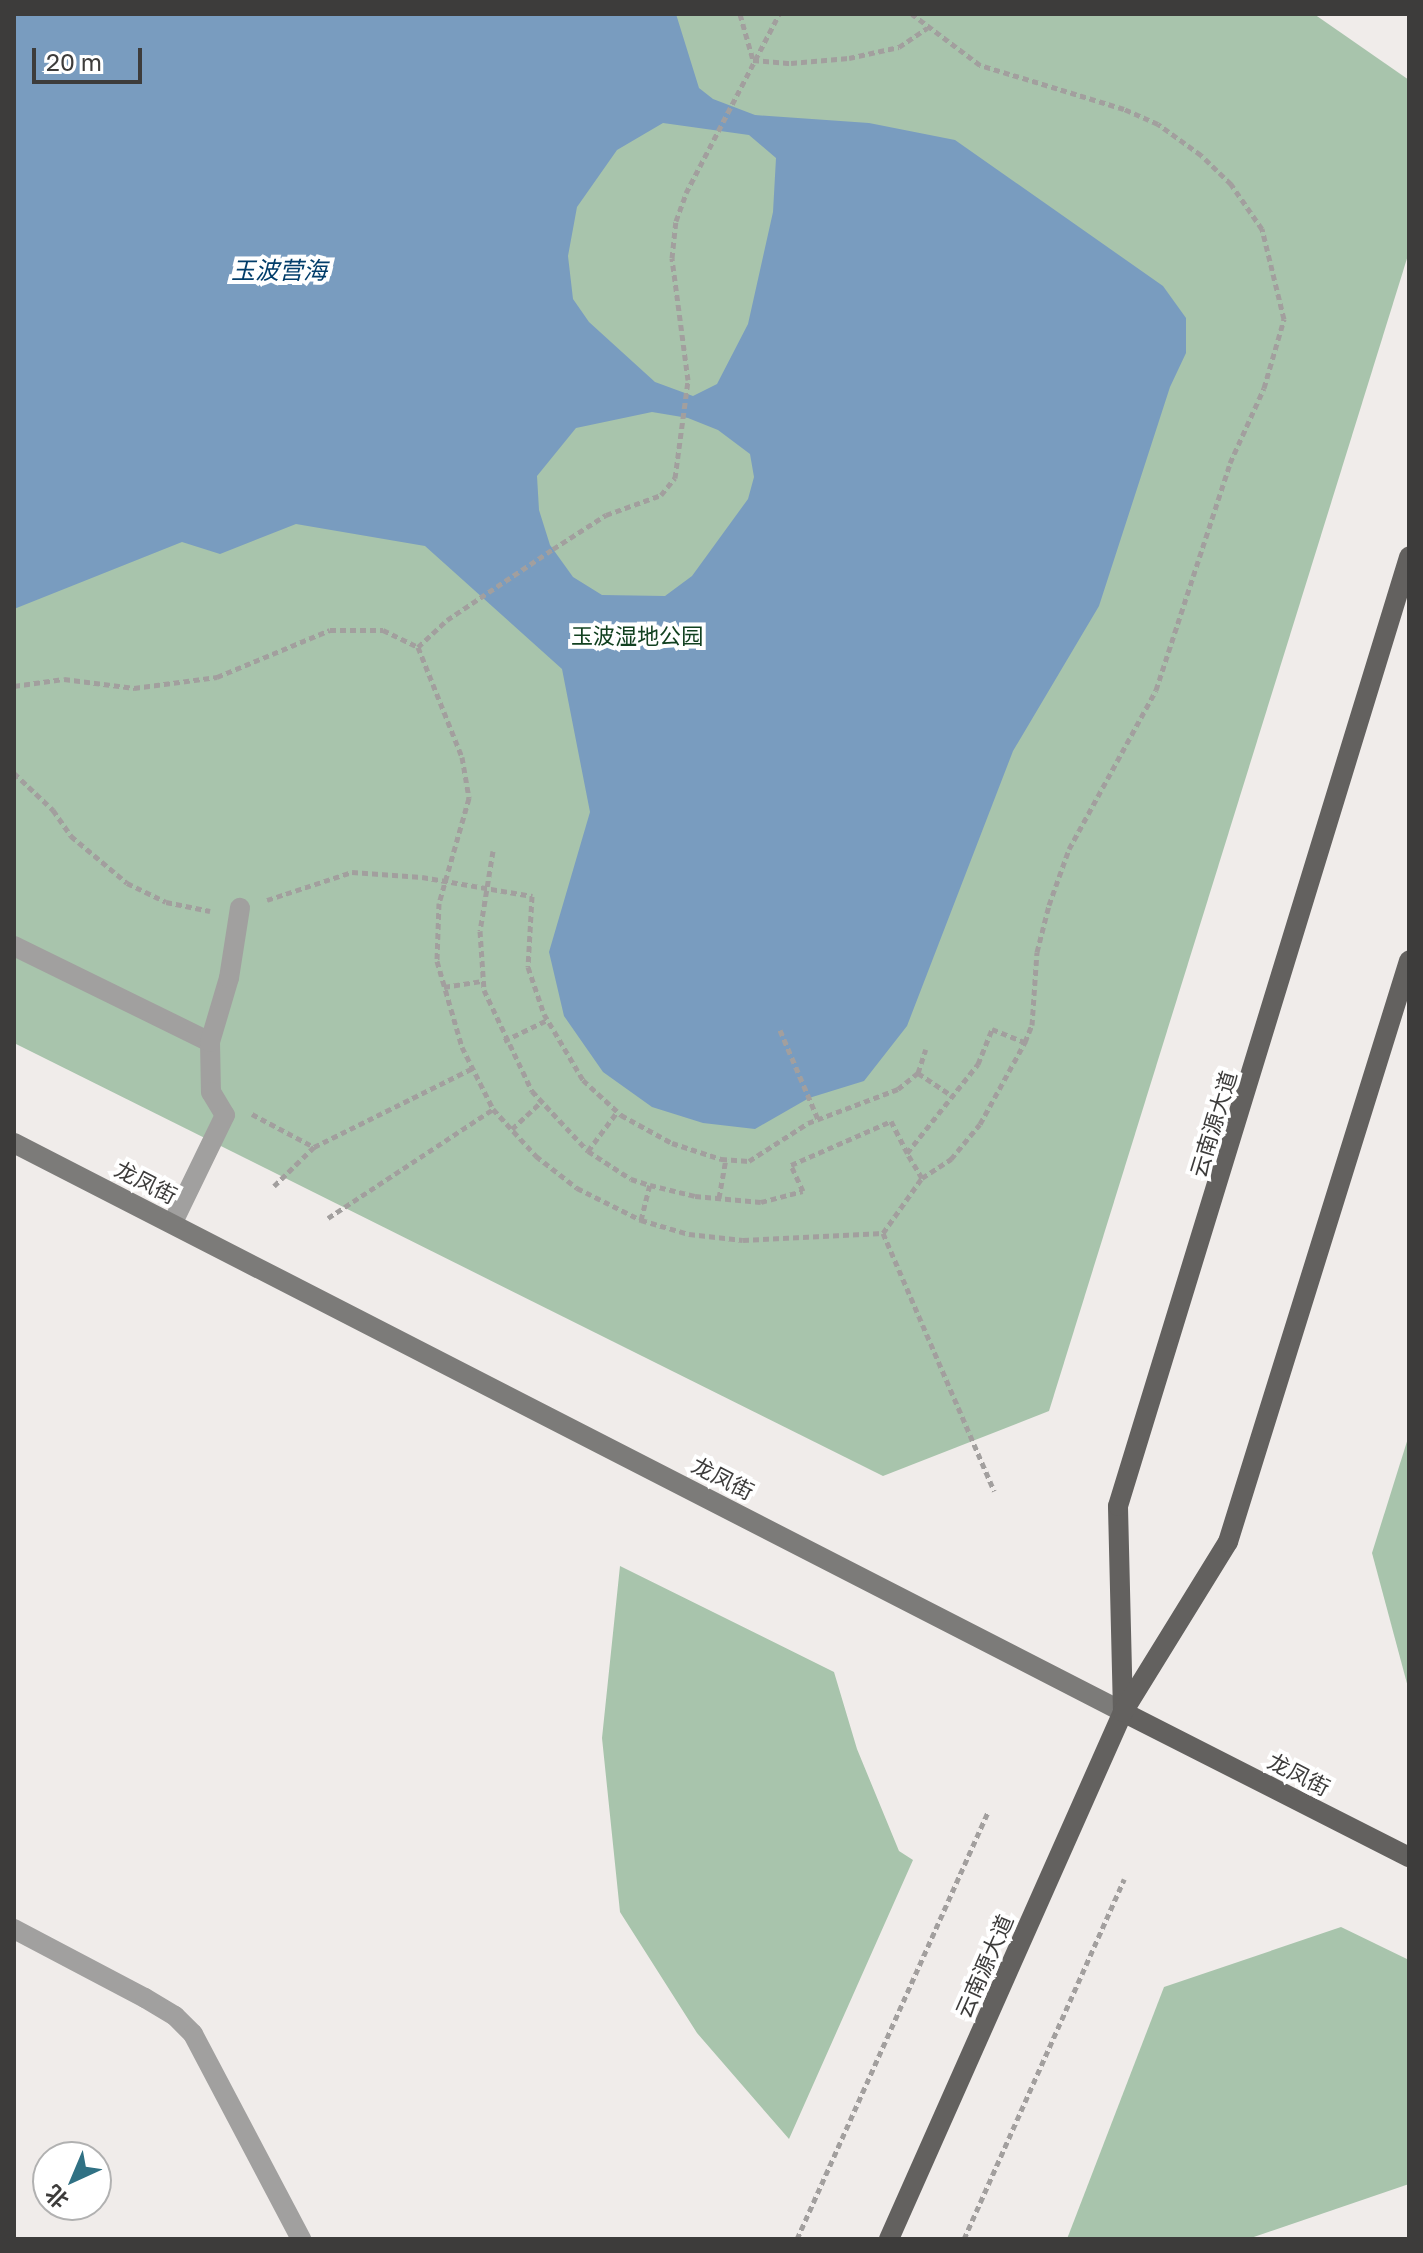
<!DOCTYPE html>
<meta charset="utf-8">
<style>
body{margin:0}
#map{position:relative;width:1423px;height:2253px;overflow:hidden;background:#f0ecea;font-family:"Golos Text","Noto Sans SC",sans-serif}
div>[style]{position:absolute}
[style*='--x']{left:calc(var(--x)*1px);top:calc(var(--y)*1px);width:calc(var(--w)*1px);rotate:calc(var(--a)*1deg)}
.green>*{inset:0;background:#a8c4ac}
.water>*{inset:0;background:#799cbf}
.path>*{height:5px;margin-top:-2.5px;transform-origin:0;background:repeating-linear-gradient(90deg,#a29f9e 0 6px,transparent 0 10px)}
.lane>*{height:20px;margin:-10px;padding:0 10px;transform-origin:10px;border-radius:10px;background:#a1a09f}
.secondary>*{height:20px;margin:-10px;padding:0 10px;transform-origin:10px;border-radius:10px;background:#7c7b79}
.primary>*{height:20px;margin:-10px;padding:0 10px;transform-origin:10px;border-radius:10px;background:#63615f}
span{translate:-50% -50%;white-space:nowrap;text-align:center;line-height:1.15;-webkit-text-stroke:8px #fff;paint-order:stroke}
.park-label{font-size:22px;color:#124120}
.street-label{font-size:22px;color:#3d3c3b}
.water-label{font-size:24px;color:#023d6a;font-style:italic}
.frame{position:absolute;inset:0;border:16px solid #3d3c3b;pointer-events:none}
.north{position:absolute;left:32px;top:2141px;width:80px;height:80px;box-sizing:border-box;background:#fff;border:2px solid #b1b1b1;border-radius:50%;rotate:224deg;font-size:22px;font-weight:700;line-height:32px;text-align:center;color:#3d3c3b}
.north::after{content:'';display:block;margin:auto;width:28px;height:36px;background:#307184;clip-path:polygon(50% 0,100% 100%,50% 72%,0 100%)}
.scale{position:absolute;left:32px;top:48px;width:110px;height:36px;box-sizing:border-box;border:4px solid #3d3c3b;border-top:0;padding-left:10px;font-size:24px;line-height:28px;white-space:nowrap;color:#3d3c3b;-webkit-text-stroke:6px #fff;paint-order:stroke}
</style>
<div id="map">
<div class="green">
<div style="clip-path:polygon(14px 14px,1314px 14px,1409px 80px,1409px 252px,1049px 1411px,883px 1476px,14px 1043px)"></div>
<div style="clip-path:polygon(1409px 1435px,1409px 1691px,1372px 1553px)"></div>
<div style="clip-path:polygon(620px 1566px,834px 1672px,857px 1749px,899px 1851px,913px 1860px,789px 2139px,697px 2033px,620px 1912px,602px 1738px)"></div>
<div style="clip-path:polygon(1341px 1927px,1409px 1960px,1409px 2184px,1248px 2239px,1067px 2239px,1164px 1987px)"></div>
</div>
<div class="water">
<div style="clip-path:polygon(evenodd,14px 14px,676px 14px,699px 88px,713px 99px,755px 115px,869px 123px,955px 140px,1163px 286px,1186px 318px,1186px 353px,1170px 387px,1099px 606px,1013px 751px,907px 1026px,864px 1081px,809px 1098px,755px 1129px,703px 1123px,652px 1107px,603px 1072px,564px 1016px,549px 952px,590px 812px,562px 669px,425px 546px,296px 524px,220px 554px,182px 542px,14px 609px,14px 14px,663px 123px,749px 135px,776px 158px,773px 212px,748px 324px,717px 384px,693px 396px,655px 382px,589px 322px,573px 299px,568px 256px,577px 207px,617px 150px,663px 123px,14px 14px,652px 412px,688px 418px,718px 430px,750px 454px,754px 477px,748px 499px,692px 576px,665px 596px,602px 595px,573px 577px,550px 545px,539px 510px,537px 476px,576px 428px,652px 412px)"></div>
</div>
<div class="path">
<div style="--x:740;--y:14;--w:48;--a:74.2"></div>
<div style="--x:753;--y:60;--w:38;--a:5"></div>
<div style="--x:791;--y:63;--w:58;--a:-4.9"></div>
<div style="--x:849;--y:58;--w:51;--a:-12.4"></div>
<div style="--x:899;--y:47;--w:34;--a:-34"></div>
<div style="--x:418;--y:647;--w:40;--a:-43"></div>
<div style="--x:447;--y:620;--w:128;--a:-33.8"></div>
<div style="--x:553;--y:549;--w:63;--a:-32.7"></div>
<div style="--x:606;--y:515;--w:59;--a:-20"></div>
<div style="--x:661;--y:495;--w:22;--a:-51"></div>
<div style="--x:675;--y:478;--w:99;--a:-82.4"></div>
<div style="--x:688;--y:380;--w:123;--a:-97.5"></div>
<div style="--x:672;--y:258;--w:37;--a:-84"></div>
<div style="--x:676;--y:221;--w:30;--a:-70"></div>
<div style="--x:686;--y:193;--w:202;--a:-62.5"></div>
<div style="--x:14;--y:686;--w:50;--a:-8"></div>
<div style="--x:64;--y:679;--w:71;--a:7.3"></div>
<div style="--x:134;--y:688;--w:84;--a:-7.5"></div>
<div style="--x:217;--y:677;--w:122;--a:-22.6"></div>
<div style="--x:330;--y:630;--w:53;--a:0"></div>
<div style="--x:383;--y:630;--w:39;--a:26"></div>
<div style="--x:418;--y:647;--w:118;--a:68.2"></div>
<div style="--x:462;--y:757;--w:42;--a:80.3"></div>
<div style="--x:469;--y:798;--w:109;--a:105.9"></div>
<div style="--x:439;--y:903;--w:58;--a:92"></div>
<div style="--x:437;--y:961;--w:90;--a:73.8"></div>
<div style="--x:462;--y:1047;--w:69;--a:63.4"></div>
<div style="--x:493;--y:1109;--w:64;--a:47.5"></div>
<div style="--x:536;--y:1156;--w:52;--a:38"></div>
<div style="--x:577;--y:1188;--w:72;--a:26.6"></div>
<div style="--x:641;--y:1220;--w:50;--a:16.3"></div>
<div style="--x:689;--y:1234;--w:54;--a:6.3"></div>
<div style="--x:743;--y:1240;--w:140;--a:-2.9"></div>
<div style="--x:883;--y:1233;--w:67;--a:-54.7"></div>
<div style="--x:922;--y:1178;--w:35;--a:-33"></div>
<div style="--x:951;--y:1159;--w:45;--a:-50.4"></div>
<div style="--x:980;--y:1124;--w:94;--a:-61.2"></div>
<div style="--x:1025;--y:1042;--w:18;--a:-68"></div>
<div style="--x:1032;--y:1025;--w:73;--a:-86.1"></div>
<div style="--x:1037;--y:952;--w:49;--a:-75.7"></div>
<div style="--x:1049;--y:905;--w:59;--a:-70.3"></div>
<div style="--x:1069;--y:849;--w:181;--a:-61.3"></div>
<div style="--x:1156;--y:690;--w:239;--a:-71.9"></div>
<div style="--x:1230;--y:463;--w:82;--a:-65.6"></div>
<div style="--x:1264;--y:388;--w:72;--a:-73.8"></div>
<div style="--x:1284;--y:319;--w:93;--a:-103.7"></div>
<div style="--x:1262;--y:229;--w:55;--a:-124.6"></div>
<div style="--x:1231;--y:184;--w:42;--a:-136"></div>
<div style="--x:1201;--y:155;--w:53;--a:-144.2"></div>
<div style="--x:1158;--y:124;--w:37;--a:-156"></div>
<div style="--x:1124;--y:109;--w:151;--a:-163"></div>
<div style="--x:980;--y:65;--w:85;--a:-143.1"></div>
<div style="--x:14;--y:773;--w:54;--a:43.5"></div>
<div style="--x:53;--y:810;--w:32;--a:55"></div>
<div style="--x:71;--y:836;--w:73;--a:40"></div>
<div style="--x:127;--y:883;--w:43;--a:26"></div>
<div style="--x:166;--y:902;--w:45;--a:11.6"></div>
<div style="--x:493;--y:851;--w:81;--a:99.2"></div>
<div style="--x:480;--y:931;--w:59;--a:86.1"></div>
<div style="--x:484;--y:990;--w:112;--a:64.6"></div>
<div style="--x:532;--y:1091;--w:82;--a:47"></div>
<div style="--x:588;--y:1151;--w:51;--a:33.1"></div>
<div style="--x:631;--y:1179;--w:20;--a:18"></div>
<div style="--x:650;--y:1185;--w:46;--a:13.7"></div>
<div style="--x:695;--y:1196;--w:66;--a:5.2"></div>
<div style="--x:761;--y:1202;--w:43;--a:-14.7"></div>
<div style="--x:803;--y:1191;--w:29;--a:-115"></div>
<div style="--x:791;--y:1165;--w:109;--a:-23.7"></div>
<div style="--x:891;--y:1121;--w:36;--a:63"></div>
<div style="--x:267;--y:900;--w:89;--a:-18.2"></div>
<div style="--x:352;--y:872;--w:70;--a:4.1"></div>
<div style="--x:422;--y:877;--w:112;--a:9.8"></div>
<div style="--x:532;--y:896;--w:71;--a:93.2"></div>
<div style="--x:528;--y:967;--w:50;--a:71.2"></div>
<div style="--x:544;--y:1014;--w:77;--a:59.4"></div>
<div style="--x:583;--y:1080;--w:52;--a:42.6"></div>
<div style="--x:621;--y:1115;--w:58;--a:28.8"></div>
<div style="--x:672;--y:1143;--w:52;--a:18.1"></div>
<div style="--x:721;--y:1159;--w:28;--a:4"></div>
<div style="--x:749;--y:1161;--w:70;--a:-32.8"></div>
<div style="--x:808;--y:1123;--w:96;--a:-20.7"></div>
<div style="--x:898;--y:1089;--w:26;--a:-39"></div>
<div style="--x:918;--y:1073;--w:25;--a:-72"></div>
<div style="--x:444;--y:987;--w:39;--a:-9"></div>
<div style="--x:780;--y:1030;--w:97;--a:66.9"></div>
<div style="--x:504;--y:1041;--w:48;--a:-26"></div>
<div style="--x:918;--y:1073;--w:43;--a:33.7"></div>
<div style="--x:252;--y:1114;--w:70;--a:28"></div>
<div style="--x:512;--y:1129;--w:40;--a:-43"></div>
<div style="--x:588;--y:1151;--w:49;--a:-53.4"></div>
<div style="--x:922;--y:1178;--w:29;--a:-121"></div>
<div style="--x:907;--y:1153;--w:114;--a:-51.4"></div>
<div style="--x:978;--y:1064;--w:38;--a:-68"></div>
<div style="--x:992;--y:1029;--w:35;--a:22"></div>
<div style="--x:274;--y:1186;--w:56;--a:-44.3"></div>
<div style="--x:314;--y:1147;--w:178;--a:-26.4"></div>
<div style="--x:719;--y:1198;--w:40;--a:-80"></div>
<div style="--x:328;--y:1218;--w:198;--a:-33.4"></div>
<div style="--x:641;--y:1220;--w:36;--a:-76"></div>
<div style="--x:883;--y:1233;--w:281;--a:66.7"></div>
<div style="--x:797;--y:2239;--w:468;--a:-65.9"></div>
<div style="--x:964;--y:2239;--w:394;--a:-66"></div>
</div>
<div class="lane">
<div style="--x:14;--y:946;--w:218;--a:26.1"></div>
<div style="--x:210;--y:1042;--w:50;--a:88.9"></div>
<div style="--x:211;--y:1092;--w:27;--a:59"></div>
<div style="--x:225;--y:1115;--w:119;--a:115.9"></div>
<div style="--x:210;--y:1042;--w:67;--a:-73.5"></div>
<div style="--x:229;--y:978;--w:71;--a:-81.1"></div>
<div style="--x:14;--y:1929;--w:148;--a:27.8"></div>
<div style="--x:145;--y:1998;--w:35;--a:31"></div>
<div style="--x:175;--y:2016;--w:25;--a:45"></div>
<div style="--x:193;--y:2034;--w:232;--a:62.2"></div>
</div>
<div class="secondary">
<div style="--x:14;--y:1143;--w:1246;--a:27.16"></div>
</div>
<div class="primary">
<div style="--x:1123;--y:1712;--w:206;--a:-91.4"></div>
<div style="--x:1118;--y:1506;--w:993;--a:-72.95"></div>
<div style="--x:1123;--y:1712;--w:321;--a:26.9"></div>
<div style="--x:889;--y:2239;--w:577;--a:-66.06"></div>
<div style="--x:1123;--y:1712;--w:200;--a:-58.3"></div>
<div style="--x:1228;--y:1542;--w:609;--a:-72.7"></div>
</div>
<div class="park-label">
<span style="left:637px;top:636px">玉波湿地公园</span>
</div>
<div class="street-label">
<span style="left:1213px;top:1124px;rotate:-73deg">云南源大道</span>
<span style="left:146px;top:1182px;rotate:27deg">龙凤街</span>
<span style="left:723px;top:1478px;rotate:27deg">龙凤街</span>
<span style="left:1299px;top:1774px;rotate:27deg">龙凤街</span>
<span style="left:984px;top:1966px;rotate:-66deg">云南源大道</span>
</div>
<div class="water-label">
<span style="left:279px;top:270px">玉波营海</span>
</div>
<div class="frame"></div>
<div class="north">北</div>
<div class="scale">20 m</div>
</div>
